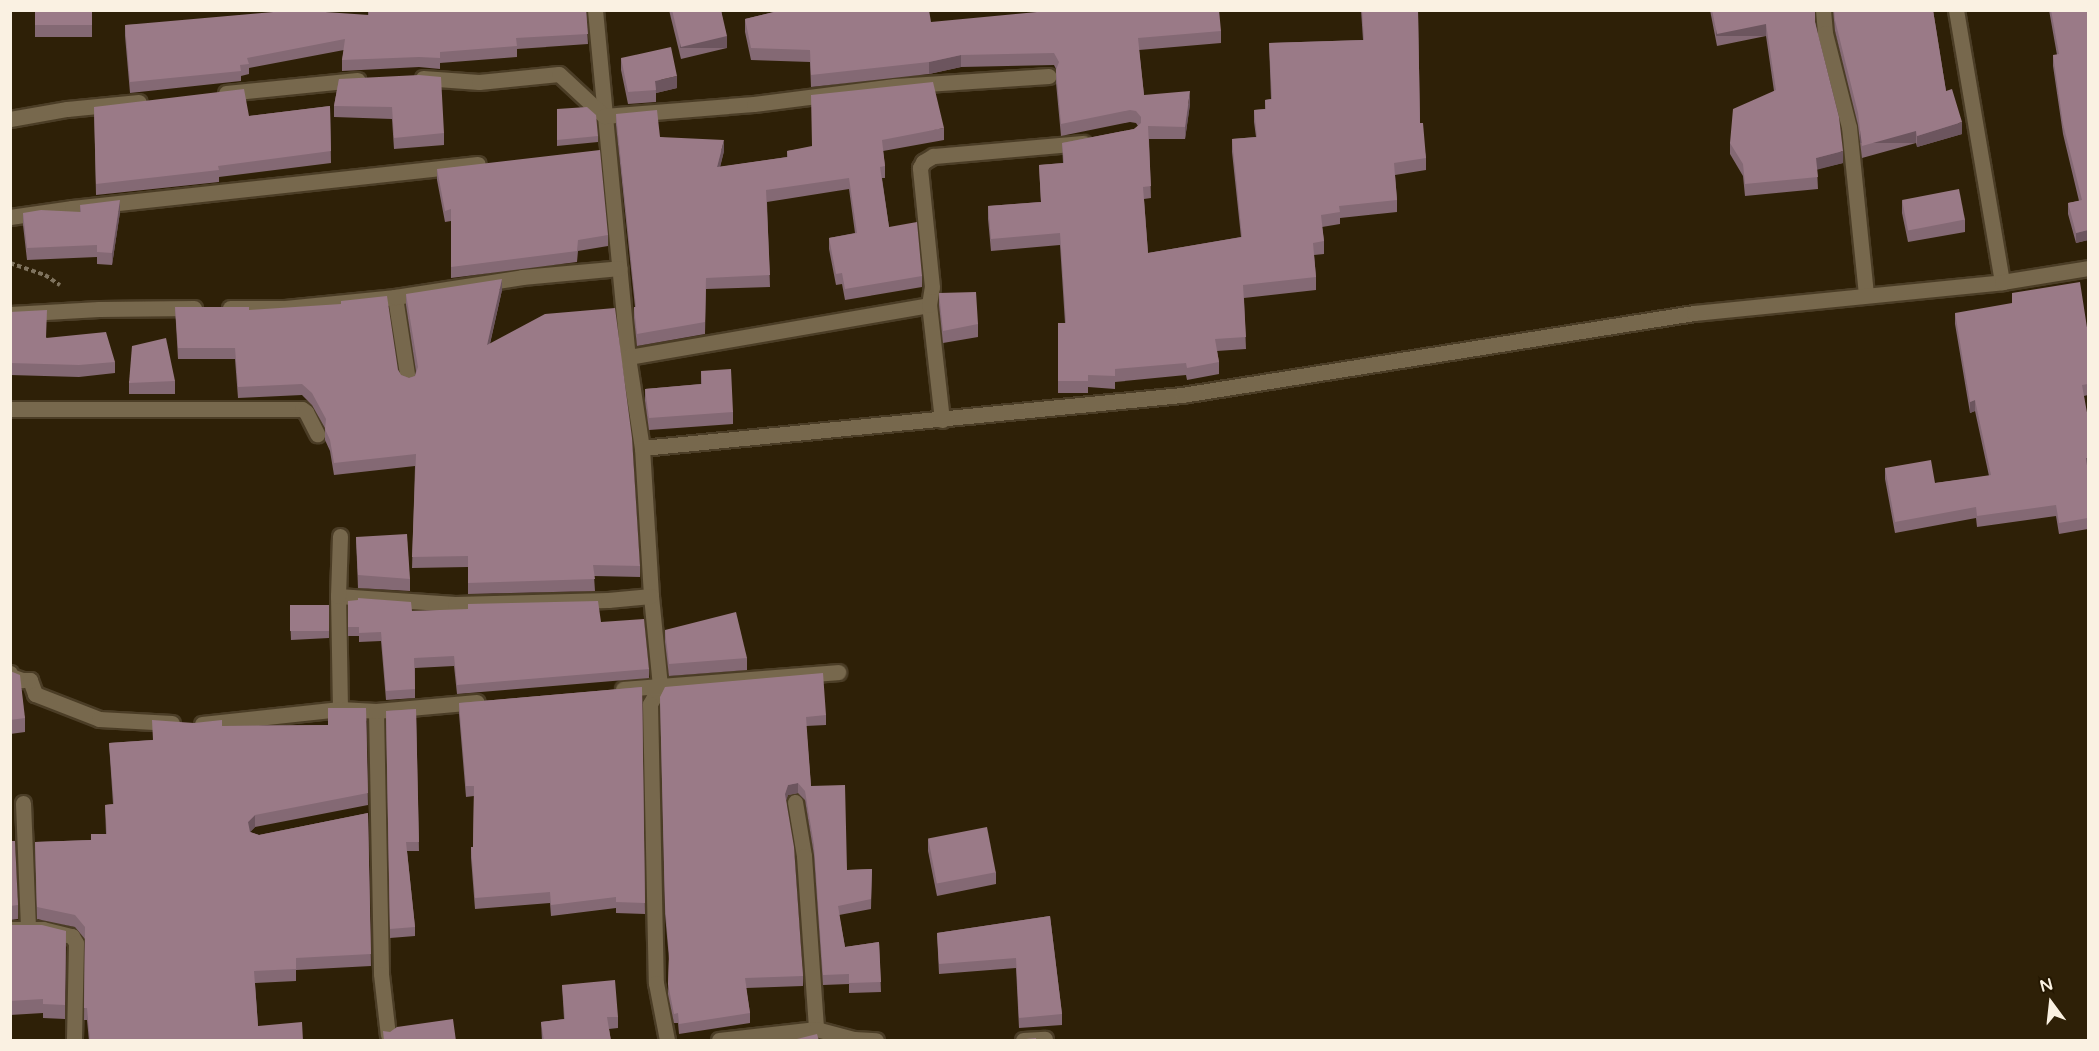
<!DOCTYPE html>
<style>
body{margin:0}
#map{position:relative;width:2099px;height:1051px;overflow:hidden;background:#2e2007;font-family:"Varela Round",sans-serif}
div>[style]{position:absolute}
[style*='--x']{left:calc(var(--x)*1px);top:calc(var(--y)*1px);width:calc(var(--w)*1px);rotate:calc(var(--a)*1deg)}
.path>*{height:4px;margin-top:-2px;transform-origin:0;background:repeating-linear-gradient(90deg,#7f735e 0 4.5px,transparent 0 7.5px)}
.roads{filter:drop-shadow(2px 0 #4b3d26) drop-shadow(-2px 0 #4b3d26) drop-shadow(0 2px #4b3d26) drop-shadow(0 -2px #4b3d26)}
.minor>*{height:15px;margin:-7.5px;padding:0 7.5px;transform-origin:7.5px;border-radius:7.5px;background:#77684d}
.wall>*{inset:0;background:#846974;transform-origin:0 0}
.shaded-wall>*{inset:0;background:#6c555e;transform-origin:0 0}
.building>*{inset:0;background:#9a7a87;transform-origin:0 0}
span{translate:-50% -50%;white-space:nowrap;text-align:center;line-height:1.15;-webkit-text-stroke:5px #241701;paint-order:stroke}
.frame{position:absolute;inset:0;border:12px solid #faf1e2;pointer-events:none}
.north{position:absolute;left:2021px;top:973px;width:60px;height:60px;-webkit-text-stroke:4px #241701;paint-order:stroke;rotate:345deg;font-size:16px;font-weight:700;line-height:24px;text-align:center;color:#faf1e2}
.north::after{content:'';display:block;margin:auto;width:21px;height:27px;background:#faf1e2;clip-path:polygon(50% 0,100% 100%,50% 72%,0 100%)}
</style>
<div id="map">
<div class="path">
<div style="--x:10;--y:263;--w:37;--a:19"></div>
<div style="--x:45;--y:275;--w:18;--a:34"></div>
</div>
<div class="roads">
<div class="minor">
<div style="--x:595;--y:10;--w:349;--a:84.6"></div>
<div style="--x:628;--y:357;--w:92;--a:81.3"></div>
<div style="--x:642;--y:448;--w:148;--a:86.5"></div>
<div style="--x:651;--y:596;--w:90;--a:84.3"></div>
<div style="--x:660;--y:686;--w:21;--a:119"></div>
<div style="--x:650;--y:704;--w:279;--a:88.8"></div>
<div style="--x:656;--y:983;--w:58;--a:79.1"></div>
<div style="--x:1823;--y:10;--w:23;--a:85"></div>
<div style="--x:1825;--y:33;--w:97;--a:75.7"></div>
<div style="--x:1849;--y:127;--w:169;--a:84.2"></div>
<div style="--x:1956;--y:10;--w:276;--a:80.4"></div>
<div style="--x:423;--y:78;--w:56;--a:4.1"></div>
<div style="--x:479;--y:82;--w:80;--a:-5.7"></div>
<div style="--x:559;--y:74;--w:62;--a:43"></div>
<div style="--x:604;--y:116;--w:150;--a:-4.6"></div>
<div style="--x:754;--y:104;--w:142;--a:-7.3"></div>
<div style="--x:895;--y:86;--w:154;--a:-3.7"></div>
<div style="--x:226;--y:93;--w:132;--a:-5.7"></div>
<div style="--x:10;--y:119;--w:58;--a:-10"></div>
<div style="--x:67;--y:109;--w:72;--a:-5.6"></div>
<div style="--x:10;--y:217;--w:63;--a:-8.3"></div>
<div style="--x:72;--y:208;--w:408;--a:-6.2"></div>
<div style="--x:395;--y:297;--w:84;--a:81.1"></div>
<div style="--x:230;--y:308;--w:55;--a:0"></div>
<div style="--x:285;--y:308;--w:111;--a:-5.7"></div>
<div style="--x:395;--y:297;--w:129;--a:-8.9"></div>
<div style="--x:522;--y:277;--w:98;--a:-5.2"></div>
<div style="--x:10;--y:314;--w:89;--a:-3.2"></div>
<div style="--x:99;--y:309;--w:95;--a:-0.6"></div>
<div style="--x:628;--y:357;--w:305;--a:-9.8"></div>
<div style="--x:10;--y:409;--w:292;--a:0"></div>
<div style="--x:302;--y:409;--w:5;--a:37"></div>
<div style="--x:306;--y:412;--w:25;--a:63"></div>
<div style="--x:942;--y:420;--w:116;--a:-96.4"></div>
<div style="--x:929;--y:305;--w:18;--a:-81"></div>
<div style="--x:932;--y:287;--w:120;--a:-95.8"></div>
<div style="--x:920;--y:168;--w:7;--a:-63"></div>
<div style="--x:923;--y:162;--w:12;--a:-31"></div>
<div style="--x:933;--y:156;--w:151;--a:-5"></div>
<div style="--x:642;--y:448;--w:543;--a:-5.61"></div>
<div style="--x:1182;--y:395;--w:519;--a:-9.1"></div>
<div style="--x:1694;--y:313;--w:310;--a:-5.7"></div>
<div style="--x:2002;--y:282;--w:87;--a:-9.2"></div>
<div style="--x:338;--y:596;--w:117;--a:3.9"></div>
<div style="--x:455;--y:604;--w:153;--a:-1.5"></div>
<div style="--x:608;--y:600;--w:43;--a:-5.3"></div>
<div style="--x:10;--y:673;--w:3;--a:72"></div>
<div style="--x:11;--y:676;--w:12;--a:20"></div>
<div style="--x:22;--y:680;--w:8;--a:0"></div>
<div style="--x:30;--y:680;--w:15;--a:70"></div>
<div style="--x:35;--y:694;--w:69;--a:21.3"></div>
<div style="--x:99;--y:719;--w:73;--a:3.1"></div>
<div style="--x:623;--y:689;--w:216;--a:-4.5"></div>
<div style="--x:340;--y:709;--w:113;--a:-91"></div>
<div style="--x:338;--y:596;--w:60;--a:-88.1"></div>
<div style="--x:376;--y:711;--w:263;--a:88.9"></div>
<div style="--x:381;--y:974;--w:61;--a:83.5"></div>
<div style="--x:202;--y:724;--w:139;--a:-6.2"></div>
<div style="--x:340;--y:709;--w:36;--a:3"></div>
<div style="--x:376;--y:711;--w:101;--a:-5.1"></div>
<div style="--x:795;--y:802;--w:55;--a:80.5"></div>
<div style="--x:804;--y:856;--w:173;--a:86"></div>
<div style="--x:23;--y:803;--w:125;--a:87.7"></div>
<div style="--x:10;--y:929;--w:33;--a:0"></div>
<div style="--x:43;--y:929;--w:30;--a:14"></div>
<div style="--x:72;--y:936;--w:8;--a:60"></div>
<div style="--x:76;--y:943;--w:97;--a:91.2"></div>
<div style="--x:719;--y:1040;--w:98;--a:-6.5"></div>
<div style="--x:816;--y:1029;--w:39;--a:15"></div>
<div style="--x:854;--y:1039;--w:22;--a:3"></div>
<div style="--x:1023;--y:1040;--w:22;--a:-3"></div>
</div>
</div>
<div class="wall">
<div style="left:35px;top:10px;width:57px;height:27px"></div>
<div style="clip-path:polygon(368px 10px,586px 10px,588px 44px,517px 49px,517px 57px,440px 63px,440px 69px,419px 67px,342px 71px,342px 60px,344px 50px,249px 68px,249px 74px,241px 76px,241px 81px,130px 93px,125px 36px,125px 25px,368px 15px)"></div>
<div style="clip-path:polygon(669px 10px,721px 10px,727px 48px,681px 59px)"></div>
<div style="clip-path:polygon(1361px 10px,1418px 10px,1420px 123px,1426px 158px,1426px 170px,1395px 175px,1397px 200px,1397px 212px,1340px 218px,1340px 224px,1322px 227px,1324px 241px,1324px 254px,1314px 255px,1316px 277px,1316px 290px,1244px 298px,1246px 349px,1217px 351px,1219px 362px,1219px 374px,1187px 380px,1186px 375px,1115px 382px,1115px 389px,1088px 387px,1088px 393px,1058px 393px,1058px 323px,1065px 323px,1060px 245px,991px 251px,988px 219px,988px 206px,1041px 202px,1039px 165px,1063px 163px,1062px 143px,1134px 129px,1138px 126px,1136px 123px,1130px 122px,1061px 136px,1056px 83px,1056px 69px,1054px 65px,961px 67px,929px 74px,811px 87px,810px 62px,751px 60px,745px 32px,745px 19px,774px 12px,931px 22px,1221px 31px,1221px 43px,1139px 50px,1144px 95px,1190px 104px,1185px 139px,1149px 139px,1151px 198px,1144px 199px,1148px 253px,1241px 237px,1232px 152px,1232px 139px,1256px 137px,1254px 122px,1254px 110px,1265px 109px,1265px 100px,1271px 99px,1269px 43px,1363px 40px)"></div>
<div style="clip-path:polygon(1710px 10px,1815px 10px,1815px 22px,1843px 163px,1817px 169px,1818px 189px,1745px 196px,1743px 176px,1730px 154px,1730px 143px,1774px 91px,1766px 36px,1717px 46px)"></div>
<div style="clip-path:polygon(1833px 10px,1933px 10px,1946px 91px,1962px 134px,1917px 147px,1916px 143px,1862px 158px,1858px 125px,1835px 31px)"></div>
<div style="clip-path:polygon(2049px 10px,2088px 10px,2088px 240px,2076px 243px,2068px 214px,2068px 203px,2079px 201px,2063px 134px,2053px 66px,2053px 55px,2057px 55px)"></div>
<div style="clip-path:polygon(621px 58px,677px 88px,656px 93px,656px 102px,628px 104px,621px 70px)"></div>
<div style="clip-path:polygon(339px 79px,444px 133px,444px 145px,394px 149px,392px 119px,334px 117px,334px 106px)"></div>
<div style="clip-path:polygon(330px 106px,331px 163px,219px 177px,219px 182px,96px 195px,94px 107px,249px 116px)"></div>
<div style="clip-path:polygon(557px 109px,598px 136px,598px 142px,557px 146px)"></div>
<div style="clip-path:polygon(616px 114px,660px 137px,724px 151px,720px 167px,787px 157px,787px 151px,944px 128px,944px 140px,883px 151px,885px 166px,885px 178px,882px 178px,889px 227px,922px 276px,922px 287px,845px 300px,842px 284px,836px 285px,829px 249px,829px 238px,855px 233px,849px 189px,767px 202px,770px 287px,706px 289px,705px 334px,637px 346px,634px 318px,634px 307px,635px 307px,616px 125px)"></div>
<div style="clip-path:polygon(437px 169px,608px 235px,608px 246px,578px 251px,577px 262px,451px 278px,451px 221px,445px 222px,437px 180px)"></div>
<div style="clip-path:polygon(1902px 201px,1965px 219px,1965px 232px,1908px 242px,1902px 213px)"></div>
<div style="clip-path:polygon(80px 205px,120px 212px,112px 265px,97px 264px,97px 257px,27px 260px,23px 225px,23px 213px,80px 212px)"></div>
<div style="clip-path:polygon(502px 290px,490px 344px,640px 566px,640px 577px,594px 576px,595px 591px,468px 594px,468px 567px,412px 568px,415px 466px,334px 475px,330px 451px,325px 440px,325px 428px,312px 405px,302px 395px,238px 398px,235px 359px,178px 359px,175px 307px,249px 310px,398px 370px,401px 375px,409px 378px,415px 376px,416px 371px,406px 305px,406px 294px)"></div>
<div style="clip-path:polygon(939px 293px,978px 324px,978px 337px,943px 343px,939px 305px)"></div>
<div style="clip-path:polygon(10px 312px,47px 338px,115px 362px,115px 373px,79px 377px,10px 375px)"></div>
<div style="clip-path:polygon(1955px 313px,2088px 334px,2088px 395px,2084px 396px,2088px 469px,2088px 529px,2059px 534px,2056px 516px,1977px 527px,1976px 518px,1895px 533px,1885px 479px,1885px 468px,1935px 483px,1989px 476px,1975px 411px,1970px 413px,1955px 324px)"></div>
<div style="clip-path:polygon(701px 371px,733px 412px,733px 424px,649px 430px,645px 401px,645px 389px,701px 384px)"></div>
<div style="left:175px;top:381px;width:13px;height:46px;rotate:90deg"></div>
<div style="clip-path:polygon(356px 537px,410px 579px,410px 591px,358px 588px)"></div>
<div style="clip-path:polygon(348px 601px,412px 611px,601px 622px,649px 669px,649px 678px,457px 694px,454px 666px,415px 668px,415px 698px,386px 700px,381px 641px,359px 642px,359px 636px,348px 636px)"></div>
<div style="clip-path:polygon(329px 605px,329px 638px,291px 640px,290px 614px)"></div>
<div style="clip-path:polygon(665px 630px,747px 658px,747px 670px,669px 676px,665px 642px)"></div>
<div style="clip-path:polygon(10px 671px,25px 718px,25px 732px,10px 734px)"></div>
<div style="clip-path:polygon(642px 687px,645px 914px,616px 913px,616px 908px,551px 916px,550px 903px,475px 909px,471px 858px,471px 847px,473px 847px,474px 796px,466px 797px,459px 714px,459px 703px)"></div>
<div style="clip-path:polygon(660px 697px,826px 715px,826px 725px,806px 726px,811px 786px,847px 870px,872px 869px,871px 909px,839px 915px,845px 947px,879px 942px,881px 992px,849px 993px,849px 984px,823px 985px,814px 855px,805px 800px,798px 793px,788px 795px,786px 800px,803px 976px,803px 986px,746px 988px,750px 1013px,750px 1023px,679px 1034px,678px 1023px,674px 1023px,668px 994px,669px 959px,665px 914px)"></div>
<div style="clip-path:polygon(366px 708px,368px 805px,255px 827px,250px 832px,259px 835px,368px 813px,371px 966px,296px 970px,296px 981px,255px 983px,258px 1026px,303px 1041px,89px 1041px,87px 1020px,84px 1020px,85px 939px,75px 927px,37px 919px,35px 842px,91px 840px,106px 834px,105px 805px,113px 804px,109px 743px,152px 740px,222px 726px,328px 725px)"></div>
<div style="clip-path:polygon(416px 709px,419px 851px,407px 851px,415px 927px,415px 936px,390px 938px,386px 711px)"></div>
<div style="clip-path:polygon(10px 837px,18px 905px,18px 919px,10px 920px)"></div>
<div style="clip-path:polygon(928px 839px,996px 872px,996px 884px,937px 896px,928px 851px)"></div>
<div style="clip-path:polygon(1050px 916px,1062px 1014px,1062px 1025px,1019px 1028px,1016px 968px,939px 974px,937px 933px)"></div>
<div style="clip-path:polygon(10px 925px,66px 931px,65px 1019px,43px 1018px,43px 1013px,10px 1015px)"></div>
<div style="clip-path:polygon(562px 985px,618px 1017px,618px 1028px,609px 1029px,611px 1041px,542px 1041px,541px 1022px,564px 1019px)"></div>
</div>
<div class="shaded-wall">
<div style="left:1766px;top:24px;width:12px;height:50px;rotate:90deg"></div>
<div style="left:727px;top:36px;width:12px;height:47px;rotate:90deg"></div>
<div style="clip-path:polygon(961px 55px,961px 67px,929px 74px,929px 62px)"></div>
<div style="clip-path:polygon(677px 76px,677px 88px,656px 93px,655px 81px)"></div>
<div style="clip-path:polygon(1190px 91px,1190px 104px,1185px 139px,1185px 127px)"></div>
<div style="clip-path:polygon(1962px 122px,1962px 134px,1917px 147px,1917px 136px)"></div>
<div style="left:1916px;top:131px;width:12px;height:56px;rotate:90deg"></div>
<div style="clip-path:polygon(724px 140px,724px 151px,717px 179px,717px 167px)"></div>
<div style="clip-path:polygon(1843px 151px,1843px 163px,1816px 170px,1816px 158px)"></div>
<div style="clip-path:polygon(120px 200px,120px 212px,112px 265px,112px 253px)"></div>
<div style="clip-path:polygon(2088px 230px,2088px 240px,2076px 243px,2076px 233px)"></div>
<div style="clip-path:polygon(502px 279px,502px 290px,487px 356px,487px 345px)"></div>
<div style="clip-path:polygon(1975px 400px,1975px 411px,1970px 413px,1970px 402px)"></div>
<div style="left:2086px;top:458px;width:2px;height:11px"></div>
<div style="clip-path:polygon(798px 783px,798px 793px,788px 795px,785px 804px,785px 794px,788px 785px)"></div>
<div style="clip-path:polygon(255px 815px,255px 827px,248px 834px,248px 822px)"></div>
</div>
<div class="building">
<div style="left:35px;top:10px;width:57px;height:15px"></div>
<div style="clip-path:polygon(296px 10px,369px 15px,369px 10px,586px 10px,588px 34px,516px 38px,517px 46px,440px 52px,440px 58px,419px 57px,342px 60px,345px 39px,247px 58px,249px 64px,240px 65px,241px 71px,130px 82px,125px 25px)"></div>
<div style="clip-path:polygon(672px 10px,721px 10px,727px 36px,681px 47px)"></div>
<div style="clip-path:polygon(774px 10px,929px 10px,931px 22px,1058px 10px,1219px 10px,1221px 31px,1138px 38px,1144px 95px,1190px 91px,1185px 127px,1148px 126px,1151px 186px,1143px 187px,1148px 253px,1242px 237px,1232px 139px,1257px 137px,1254px 110px,1266px 109px,1265px 100px,1272px 99px,1269px 43px,1364px 40px,1362px 10px,1418px 10px,1420px 123px,1423px 123px,1426px 158px,1394px 163px,1397px 200px,1339px 206px,1340px 212px,1321px 215px,1324px 241px,1313px 243px,1316px 277px,1243px 285px,1246px 337px,1215px 339px,1219px 362px,1187px 368px,1186px 363px,1115px 369px,1115px 376px,1088px 375px,1088px 381px,1058px 381px,1058px 323px,1066px 323px,1060px 233px,991px 239px,988px 206px,1041px 202px,1039px 165px,1064px 163px,1062px 143px,1134px 129px,1141px 123px,1141px 117px,1136px 111px,1130px 110px,1061px 124px,1056px 70px,1059px 62px,1054px 53px,961px 55px,929px 62px,811px 75px,810px 50px,751px 48px,745px 19px,774px 12px)"></div>
<div style="clip-path:polygon(1712px 10px,1815px 10px,1815px 22px,1839px 117px,1843px 151px,1816px 158px,1818px 177px,1745px 184px,1743px 164px,1730px 143px,1733px 109px,1776px 90px,1766px 24px,1717px 34px)"></div>
<div style="clip-path:polygon(1834px 10px,1933px 10px,1946px 91px,1952px 89px,1962px 122px,1917px 136px,1916px 131px,1862px 146px,1858px 113px,1835px 20px)"></div>
<div style="clip-path:polygon(2051px 10px,2088px 10px,2088px 230px,2076px 233px,2068px 203px,2082px 200px,2063px 124px,2053px 55px,2059px 54px)"></div>
<div style="clip-path:polygon(671px 47px,677px 76px,655px 81px,656px 90px,628px 92px,621px 58px)"></div>
<div style="clip-path:polygon(419px 75px,441px 77px,444px 133px,394px 138px,392px 107px,334px 106px,339px 79px)"></div>
<div style="clip-path:polygon(933px 82px,944px 128px,882px 140px,885px 166px,880px 167px,889px 227px,917px 222px,922px 276px,845px 289px,842px 273px,836px 274px,829px 238px,857px 233px,849px 178px,766px 190px,770px 275px,706px 278px,705px 322px,637px 334px,634px 307px,636px 307px,616px 114px,657px 110px,660px 137px,724px 140px,717px 167px,788px 157px,787px 151px,812px 146px,811px 95px)"></div>
<div style="clip-path:polygon(244px 89px,249px 116px,330px 106px,331px 151px,218px 166px,219px 170px,96px 184px,94px 107px)"></div>
<div style="clip-path:polygon(587px 107px,596px 115px,598px 136px,557px 140px,557px 109px)"></div>
<div style="clip-path:polygon(600px 150px,608px 235px,578px 240px,577px 251px,451px 267px,451px 209px,445px 211px,437px 169px)"></div>
<div style="left:1959px;top:189px;width:31px;height:58px;rotate:79deg"></div>
<div style="clip-path:polygon(120px 200px,112px 253px,97px 252px,97px 245px,27px 248px,23px 213px,41px 210px,81px 212px,80px 205px)"></div>
<div style="clip-path:polygon(502px 279px,487px 345px,545px 314px,615px 308px,632px 438px,640px 566px,593px 565px,595px 579px,468px 583px,468px 556px,412px 557px,416px 454px,334px 463px,330px 440px,325px 429px,326px 419px,312px 393px,302px 384px,238px 387px,235px 348px,178px 348px,175px 307px,249px 307px,249px 310px,341px 304px,341px 301px,387px 296px,398px 370px,401px 375px,409px 378px,415px 376px,418px 367px,406px 294px)"></div>
<div style="clip-path:polygon(2080px 282px,2088px 334px,2088px 384px,2082px 385px,2088px 418px,2088px 458px,2086px 458px,2088px 473px,2088px 518px,2059px 523px,2056px 505px,1977px 516px,1976px 507px,1895px 522px,1885px 468px,1931px 460px,1935px 483px,1991px 475px,1975px 400px,1970px 402px,1955px 313px,2012px 303px,2012px 293px)"></div>
<div style="clip-path:polygon(976px 292px,978px 324px,943px 331px,939px 293px)"></div>
<div style="clip-path:polygon(47px 310px,46px 338px,106px 332px,115px 362px,79px 365px,10px 363px,10px 312px)"></div>
<div style="clip-path:polygon(166px 338px,175px 381px,129px 383px,132px 346px)"></div>
<div style="clip-path:polygon(731px 369px,733px 412px,649px 418px,645px 389px,702px 384px,701px 371px)"></div>
<div style="clip-path:polygon(407px 534px,410px 579px,358px 575px,356px 537px)"></div>
<div style="clip-path:polygon(358px 598px,411px 602px,412px 611px,468px 609px,468px 604px,598px 601px,601px 622px,644px 619px,649px 669px,457px 685px,454px 656px,414px 658px,415px 689px,386px 691px,381px 632px,359px 633px,359px 627px,348px 627px,348px 601px,358px 600px)"></div>
<div style="left:329px;top:605px;width:26px;height:39px;rotate:90deg"></div>
<div style="clip-path:polygon(736px 612px,747px 658px,669px 664px,665px 630px)"></div>
<div style="clip-path:polygon(10px 671px,20px 675px,25px 718px,10px 720px)"></div>
<div style="clip-path:polygon(823px 673px,826px 715px,806px 717px,811px 786px,845px 785px,847px 870px,872px 869px,871px 899px,838px 906px,845px 947px,879px 942px,881px 982px,849px 983px,849px 974px,823px 975px,814px 845px,805px 791px,798px 783px,788px 785px,785px 794px,794px 847px,803px 976px,745px 978px,750px 1013px,679px 1024px,678px 1013px,674px 1014px,668px 984px,669px 953px,665px 904px,660px 697px,665px 687px)"></div>
<div style="clip-path:polygon(642px 687px,645px 903px,616px 902px,616px 897px,551px 905px,550px 892px,475px 898px,471px 847px,473px 847px,474px 786px,466px 786px,459px 703px)"></div>
<div style="clip-path:polygon(328px 708px,366px 708px,368px 793px,255px 815px,248px 822px,250px 832px,259px 835px,368px 813px,371px 954px,296px 958px,296px 969px,254px 971px,258px 1026px,302px 1022px,303px 1041px,90px 1041px,87px 1008px,84px 1008px,85px 927px,75px 915px,37px 907px,35px 842px,91px 840px,91px 834px,107px 834px,105px 805px,114px 804px,109px 743px,153px 740px,152px 720px,194px 723px,222px 720px,222px 726px,328px 725px)"></div>
<div style="clip-path:polygon(416px 709px,419px 842px,406px 842px,415px 927px,390px 929px,386px 711px)"></div>
<div style="left:987px;top:827px;width:46px;height:60px;rotate:79deg"></div>
<div style="clip-path:polygon(10px 837px,11px 841px,15px 841px,18px 905px,10px 906px)"></div>
<div style="clip-path:polygon(1050px 916px,1062px 1014px,1019px 1018px,1016px 958px,939px 964px,937px 933px)"></div>
<div style="clip-path:polygon(10px 925px,42px 925px,66px 931px,65px 1005px,43px 1004px,43px 999px,10px 1001px)"></div>
<div style="clip-path:polygon(615px 980px,618px 1017px,607px 1017px,611px 1041px,544px 1041px,541px 1022px,565px 1019px,562px 985px)"></div>
<div style="clip-path:polygon(453px 1019px,456px 1041px,384px 1041px,383px 1031px,390px 1032px,397px 1027px)"></div>
<div style="clip-path:polygon(817px 1034px,819px 1041px,789px 1041px)"></div>
<div style="clip-path:polygon(1036px 1038px,1036px 1041px,1007px 1041px)"></div>
</div>
<div class="frame"></div>
<div class="north">N</div>
</div>
